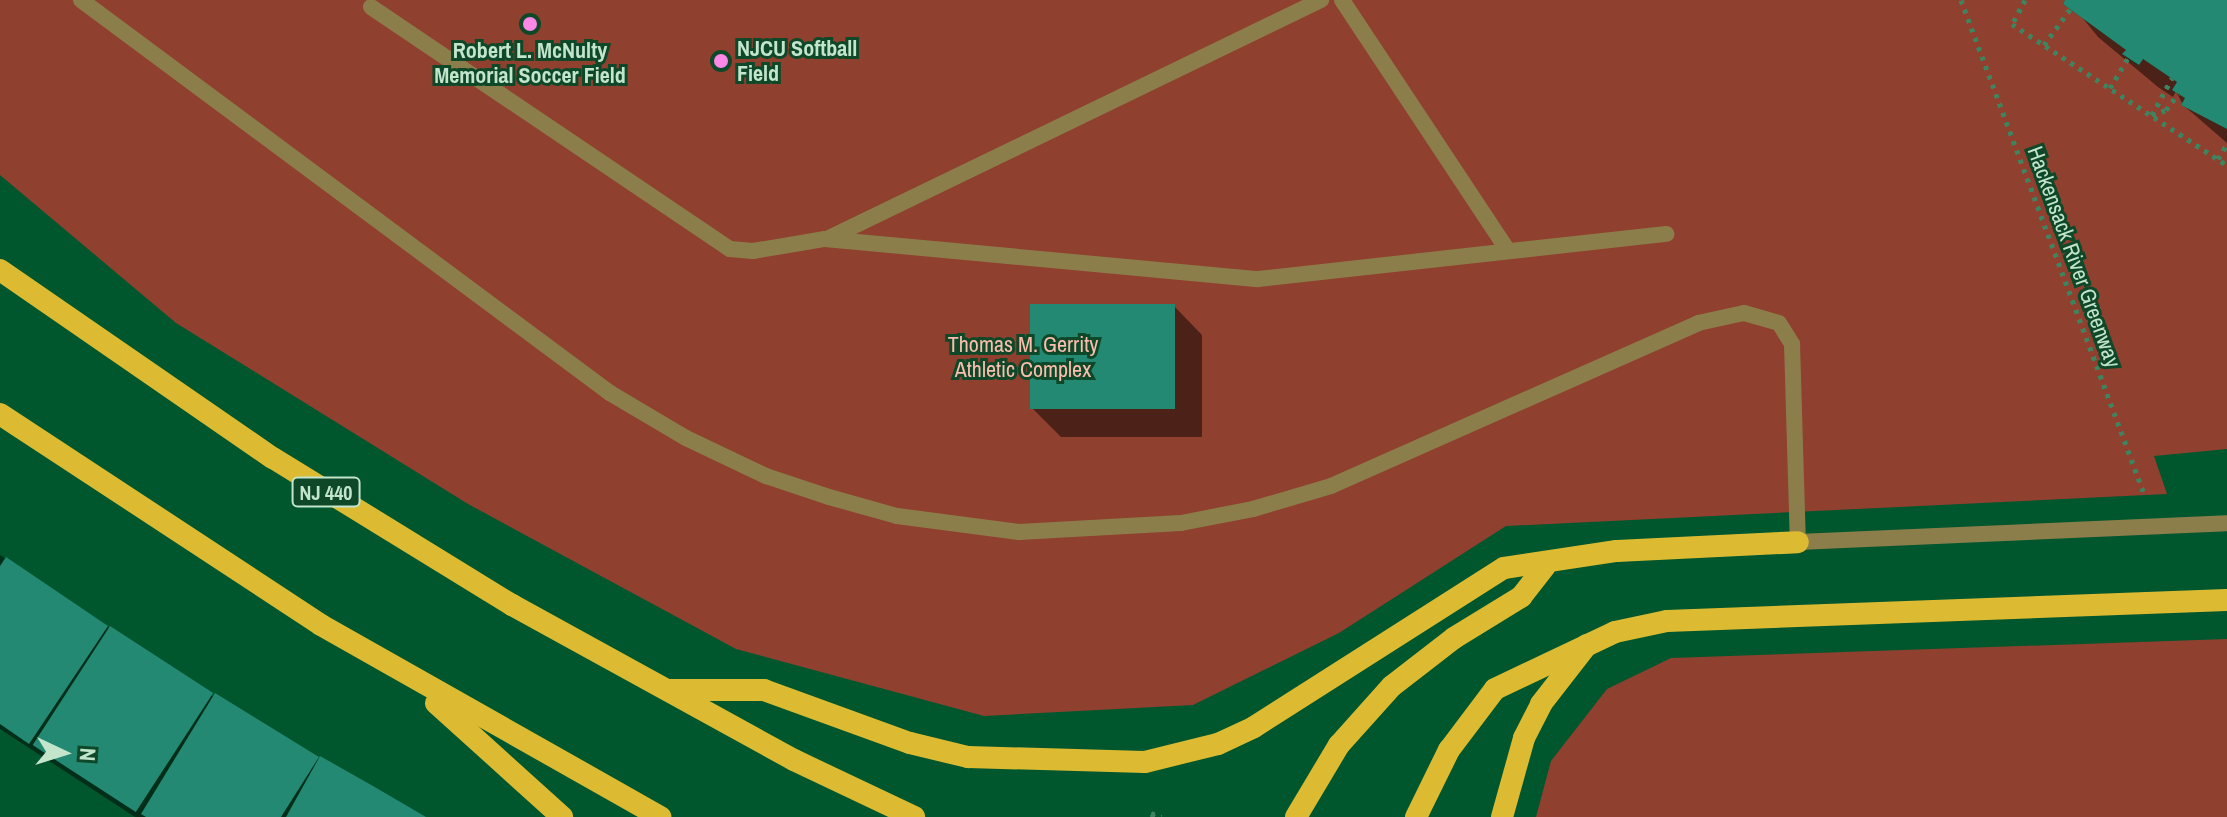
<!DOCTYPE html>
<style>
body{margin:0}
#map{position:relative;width:2227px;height:817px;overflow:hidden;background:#00562d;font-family:"Archivo Narrow",sans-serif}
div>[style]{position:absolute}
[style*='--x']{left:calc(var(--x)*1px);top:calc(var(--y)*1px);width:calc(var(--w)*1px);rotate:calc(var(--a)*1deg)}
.green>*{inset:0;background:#8f402e}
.shadow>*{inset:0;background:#0007}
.building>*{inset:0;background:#248972;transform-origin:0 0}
.path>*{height:5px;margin-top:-2.5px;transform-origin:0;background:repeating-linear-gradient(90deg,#3f8461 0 4px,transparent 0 10px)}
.service>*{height:16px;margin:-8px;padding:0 8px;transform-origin:8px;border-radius:8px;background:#8c7e4a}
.minor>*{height:16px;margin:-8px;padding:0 8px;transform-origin:8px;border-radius:8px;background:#8c7e4a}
.trunk>*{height:22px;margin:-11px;padding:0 11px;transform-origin:11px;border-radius:11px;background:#dcbb32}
.dots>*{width:22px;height:22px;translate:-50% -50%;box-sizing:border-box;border:4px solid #0e4828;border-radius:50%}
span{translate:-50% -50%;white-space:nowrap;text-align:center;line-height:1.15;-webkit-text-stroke:6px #0e4828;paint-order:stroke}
.shield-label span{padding:2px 6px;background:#0e4828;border:2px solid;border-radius:6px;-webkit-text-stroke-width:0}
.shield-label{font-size:20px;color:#c2e5cc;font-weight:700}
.poi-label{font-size:22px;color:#c2e5cc;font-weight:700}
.left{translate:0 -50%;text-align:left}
.street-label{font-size:22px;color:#c2e5cc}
.park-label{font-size:22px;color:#fbbdad}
.north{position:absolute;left:24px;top:713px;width:80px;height:80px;-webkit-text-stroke:6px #0e4828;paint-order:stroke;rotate:94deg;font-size:22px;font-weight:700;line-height:32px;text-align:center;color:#c2e5cc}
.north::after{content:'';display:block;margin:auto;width:28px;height:36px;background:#c2e5cc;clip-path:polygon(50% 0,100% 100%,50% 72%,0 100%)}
</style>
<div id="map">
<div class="green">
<div style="clip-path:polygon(0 0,2065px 0,2063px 4px,2126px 50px,2123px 55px,2138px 65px,2143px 59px,2177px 82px,2172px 90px,2185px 98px,2181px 105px,2227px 129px,2227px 449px,2154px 456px,2167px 494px,1506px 526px,1339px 633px,1193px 705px,984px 716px,736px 649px,468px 504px,176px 323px,0 175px)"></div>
<div style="clip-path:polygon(2227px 639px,2227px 817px,1536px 817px,1551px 761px,1607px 689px,1671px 658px)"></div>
</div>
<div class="shadow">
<div style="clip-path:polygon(2068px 0,2227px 0,2227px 143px,2183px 105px,2176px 91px,2173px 97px,2158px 87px,2098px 37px)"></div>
<div style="clip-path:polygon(1174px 306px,1202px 335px,1202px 437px,1061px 437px,1032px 408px)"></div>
<div style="clip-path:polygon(0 555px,215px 698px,422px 817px,135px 817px,0 729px)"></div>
</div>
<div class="building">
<div style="clip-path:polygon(2065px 0,2227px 0,2227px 129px,2181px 105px,2185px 98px,2172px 90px,2177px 82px,2143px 59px,2139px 65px,2122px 54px,2126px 50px,2063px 4px)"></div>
<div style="left:1030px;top:304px;width:145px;height:105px"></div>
<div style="clip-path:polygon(6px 557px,108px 626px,29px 744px,0 724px,0 566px)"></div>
<div style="left:110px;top:626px;width:123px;height:142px;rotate:33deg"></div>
<div style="clip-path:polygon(215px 693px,319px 757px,281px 817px,146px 817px,141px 814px)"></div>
<div style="clip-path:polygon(320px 756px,373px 786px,426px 817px,286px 817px)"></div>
</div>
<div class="path">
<div style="--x:1961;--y:0;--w:524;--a:69.66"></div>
<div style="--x:2025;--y:0;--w:27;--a:118"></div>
<div style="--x:2012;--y:24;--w:257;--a:33.3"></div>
<div style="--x:2044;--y:45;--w:46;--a:-53.9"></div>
<div style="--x:2110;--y:88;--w:35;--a:-59"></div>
<div style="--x:2152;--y:115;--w:42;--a:-61.6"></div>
<div style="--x:2152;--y:115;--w:15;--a:-20"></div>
<div style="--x:2166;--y:110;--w:20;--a:-53"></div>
<div style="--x:2218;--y:159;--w:17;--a:-59"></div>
<div style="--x:1154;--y:817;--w:5;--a:-127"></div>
<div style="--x:1151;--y:813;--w:11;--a:22"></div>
</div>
<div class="service">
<div style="--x:81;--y:0;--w:659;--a:36.61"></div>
<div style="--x:610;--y:393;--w:88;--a:30.6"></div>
<div style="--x:686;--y:438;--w:89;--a:25.4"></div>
<div style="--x:766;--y:476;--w:66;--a:18.4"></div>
<div style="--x:829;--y:497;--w:71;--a:15.6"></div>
<div style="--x:897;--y:516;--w:123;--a:7.5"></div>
<div style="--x:1019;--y:532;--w:162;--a:-3.2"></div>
<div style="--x:1181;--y:523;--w:73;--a:-11"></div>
<div style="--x:1253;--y:509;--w:81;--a:-16.4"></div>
<div style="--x:1331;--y:486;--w:402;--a:-23.9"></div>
<div style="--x:1698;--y:323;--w:47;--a:-12.3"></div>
<div style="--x:1744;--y:313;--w:36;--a:16"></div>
<div style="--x:1779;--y:323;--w:25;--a:58"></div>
<div style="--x:1792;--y:344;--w:198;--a:88.3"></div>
<div style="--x:1342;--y:0;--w:301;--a:56.5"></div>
<div style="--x:371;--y:7;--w:433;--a:34"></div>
<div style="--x:730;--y:249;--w:23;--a:5"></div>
<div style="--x:753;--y:251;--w:73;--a:-9.5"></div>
<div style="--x:825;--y:239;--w:435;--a:5.3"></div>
<div style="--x:1258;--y:279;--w:411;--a:-6.3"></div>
<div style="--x:827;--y:239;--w:549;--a:-25.82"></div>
</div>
<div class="minor">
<div style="--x:1798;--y:542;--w:429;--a:-2.5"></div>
</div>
<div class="trunk">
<div style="--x:0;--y:270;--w:331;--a:34.6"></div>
<div style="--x:273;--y:458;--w:281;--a:31.6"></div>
<div style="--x:512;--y:605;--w:322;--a:28.8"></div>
<div style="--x:794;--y:760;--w:133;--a:25.4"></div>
<div style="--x:0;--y:414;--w:384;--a:33.3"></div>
<div style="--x:321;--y:625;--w:390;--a:29.5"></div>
<div style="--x:668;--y:690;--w:96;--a:0"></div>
<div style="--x:764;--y:690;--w:155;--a:20"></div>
<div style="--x:910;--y:743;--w:60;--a:13.6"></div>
<div style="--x:968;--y:757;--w:177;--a:1.6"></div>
<div style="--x:1145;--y:762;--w:75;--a:-13.9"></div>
<div style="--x:1218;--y:744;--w:40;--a:-25"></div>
<div style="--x:1254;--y:727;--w:296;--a:-32.5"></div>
<div style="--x:1504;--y:568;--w:114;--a:-8.6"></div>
<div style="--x:1617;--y:551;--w:181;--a:-2.8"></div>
<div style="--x:436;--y:703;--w:170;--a:42.1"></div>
<div style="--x:1296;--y:817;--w:84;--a:-59.2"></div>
<div style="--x:1339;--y:745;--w:79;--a:-48.1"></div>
<div style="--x:1392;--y:686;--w:78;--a:-37.7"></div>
<div style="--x:1454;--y:638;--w:79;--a:-31.5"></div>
<div style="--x:1521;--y:597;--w:39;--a:-52"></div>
<div style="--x:1416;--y:817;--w:75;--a:-63.8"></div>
<div style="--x:1449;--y:750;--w:76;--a:-53"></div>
<div style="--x:1495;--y:689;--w:133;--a:-25.4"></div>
<div style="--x:1615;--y:632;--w:53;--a:-11.9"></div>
<div style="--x:1667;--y:621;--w:560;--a:-2.15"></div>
<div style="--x:1502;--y:817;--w:82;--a:-74.4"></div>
<div style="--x:1524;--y:738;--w:38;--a:-63"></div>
<div style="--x:1541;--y:704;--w:75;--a:-52.1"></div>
</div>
<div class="dots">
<div style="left:530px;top:24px;background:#fb87e6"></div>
<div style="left:721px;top:61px;background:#fb87e6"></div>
</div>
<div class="shield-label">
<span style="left:326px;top:492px">NJ 440</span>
</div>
<div class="poi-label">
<span class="left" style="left:737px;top:61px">NJCU Softball<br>Field</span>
<span style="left:530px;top:63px">Robert L. McNulty<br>Memorial Soccer Field</span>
</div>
<div class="street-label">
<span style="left:2074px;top:257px;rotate:70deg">Hackensack River Greenway</span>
</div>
<div class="park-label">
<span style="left:1023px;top:357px">Thomas M. Gerrity<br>Athletic Complex</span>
</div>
<div class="north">N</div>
</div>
